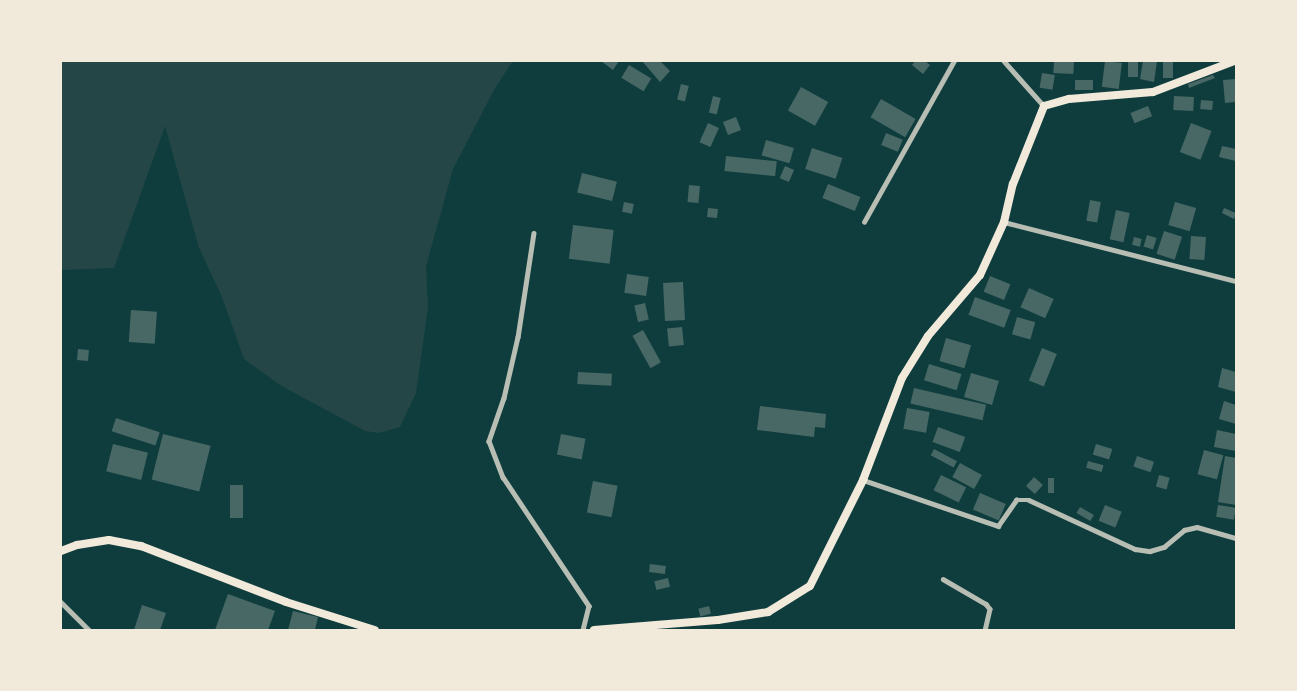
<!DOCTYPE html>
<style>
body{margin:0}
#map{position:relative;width:1297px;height:691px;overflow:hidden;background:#0f3d3e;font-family:Figtree,sans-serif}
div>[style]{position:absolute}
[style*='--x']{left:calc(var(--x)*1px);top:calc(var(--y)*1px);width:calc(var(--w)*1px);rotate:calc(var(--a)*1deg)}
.green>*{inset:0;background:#244646}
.building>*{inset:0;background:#486865;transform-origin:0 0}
.minor>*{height:4.5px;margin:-2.25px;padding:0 2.25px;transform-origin:2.25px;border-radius:2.25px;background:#b8beb3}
.trunk>*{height:8px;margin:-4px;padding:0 4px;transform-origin:4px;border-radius:4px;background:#f1e9da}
span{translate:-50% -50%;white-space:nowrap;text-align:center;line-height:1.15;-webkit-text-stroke:4px #f1e9da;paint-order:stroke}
.frame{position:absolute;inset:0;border:62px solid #f1e9da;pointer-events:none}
</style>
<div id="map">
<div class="green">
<div style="clip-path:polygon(61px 61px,513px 61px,495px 88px,453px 169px,426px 266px,428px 307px,416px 393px,400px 427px,379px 433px,365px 431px,280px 385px,244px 359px,222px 297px,199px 248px,165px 126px,114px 268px,61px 270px)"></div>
</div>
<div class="building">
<div style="clip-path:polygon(601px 61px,619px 61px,613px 70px)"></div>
<div style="clip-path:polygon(642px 61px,660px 61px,670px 71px,660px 82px)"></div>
<div style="clip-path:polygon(915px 61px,925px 61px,930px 65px,923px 74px,912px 65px)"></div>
<div style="left:1054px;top:61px;width:20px;height:12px;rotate:3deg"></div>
<div style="left:1105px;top:61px;width:17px;height:26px;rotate:7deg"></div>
<div style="left:1128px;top:61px;width:10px;height:16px"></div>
<div style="clip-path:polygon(1143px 61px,1157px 61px,1154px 82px,1140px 79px)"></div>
<div style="left:1163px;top:61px;width:10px;height:17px"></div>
<div style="left:629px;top:65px;width:26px;height:15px;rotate:31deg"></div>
<div style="left:1042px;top:73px;width:13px;height:15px;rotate:9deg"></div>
<div style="clip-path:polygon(1213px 75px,1215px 78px,1189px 88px,1188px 84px)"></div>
<div style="clip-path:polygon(1236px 79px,1236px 102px,1225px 103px,1223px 80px)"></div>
<div style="left:1075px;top:80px;width:18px;height:10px"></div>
<div style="left:681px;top:84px;width:8px;height:16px;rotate:14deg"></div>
<div style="left:801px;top:87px;width:31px;height:27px;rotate:29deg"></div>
<div style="left:713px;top:96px;width:8px;height:17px;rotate:14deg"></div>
<div style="left:1174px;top:96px;width:20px;height:14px;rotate:3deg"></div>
<div style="left:881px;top:99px;width:40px;height:21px;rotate:30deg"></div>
<div style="left:1201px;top:100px;width:12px;height:9px;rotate:5deg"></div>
<div style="left:1148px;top:106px;width:11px;height:19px;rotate:68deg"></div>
<div style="left:736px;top:117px;width:14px;height:14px;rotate:69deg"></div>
<div style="left:708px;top:123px;width:12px;height:21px;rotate:24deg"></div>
<div style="left:1191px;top:123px;width:22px;height:31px;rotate:21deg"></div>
<div style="left:886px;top:133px;width:18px;height:13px;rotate:22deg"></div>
<div style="left:766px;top:140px;width:29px;height:16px;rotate:16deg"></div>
<div style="clip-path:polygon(1222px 146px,1236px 149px,1236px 161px,1219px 157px)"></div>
<div style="left:812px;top:148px;width:32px;height:22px;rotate:18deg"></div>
<div style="left:726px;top:156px;width:51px;height:15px;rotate:6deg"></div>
<div style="left:785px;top:166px;width:10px;height:13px;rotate:24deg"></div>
<div style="left:582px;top:173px;width:36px;height:20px;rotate:14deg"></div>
<div style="left:828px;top:184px;width:35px;height:15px;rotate:22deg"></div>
<div style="left:689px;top:185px;width:11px;height:17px;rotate:5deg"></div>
<div style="left:1090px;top:200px;width:11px;height:21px;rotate:10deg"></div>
<div style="left:624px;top:202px;width:10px;height:10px;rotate:11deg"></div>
<div style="left:1175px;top:202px;width:22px;height:24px;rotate:16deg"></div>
<div style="left:708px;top:208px;width:10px;height:9px;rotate:6deg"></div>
<div style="clip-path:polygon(1224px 208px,1236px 213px,1234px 219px,1222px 213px)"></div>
<div style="left:1116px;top:210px;width:14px;height:30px;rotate:12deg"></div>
<div style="left:573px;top:225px;width:41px;height:34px;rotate:7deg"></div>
<div style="left:1164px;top:231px;width:19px;height:24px;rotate:18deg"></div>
<div style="left:1147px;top:235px;width:10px;height:12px;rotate:17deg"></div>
<div style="left:1191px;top:236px;width:15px;height:23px;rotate:4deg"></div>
<div style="left:1134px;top:237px;width:8px;height:8px;rotate:14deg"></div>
<div style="left:627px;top:274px;width:22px;height:19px;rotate:8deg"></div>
<div style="left:990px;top:276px;width:22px;height:17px;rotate:22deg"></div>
<div style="left:683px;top:282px;width:38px;height:20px;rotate:87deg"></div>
<div style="left:1029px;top:288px;width:27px;height:21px;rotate:24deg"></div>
<div style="left:975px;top:297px;width:38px;height:19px;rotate:20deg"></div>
<div style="left:645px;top:303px;width:17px;height:11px;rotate:77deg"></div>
<div style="left:131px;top:310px;width:26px;height:32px;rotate:4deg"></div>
<div style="left:1017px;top:317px;width:19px;height:18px;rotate:16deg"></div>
<div style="left:682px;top:327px;width:18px;height:15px;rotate:84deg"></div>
<div style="left:643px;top:330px;width:37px;height:12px;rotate:61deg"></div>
<div style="left:946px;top:338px;width:26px;height:24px;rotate:16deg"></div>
<div style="left:1042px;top:348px;width:16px;height:35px;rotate:22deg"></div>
<div style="left:78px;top:349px;width:11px;height:11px;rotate:5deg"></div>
<div style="left:929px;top:364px;width:34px;height:17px;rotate:17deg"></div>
<div style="clip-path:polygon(1222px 368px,1236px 372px,1236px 392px,1218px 387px)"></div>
<div style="left:578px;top:372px;width:34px;height:12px;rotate:3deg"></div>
<div style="left:971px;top:373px;width:29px;height:25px;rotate:16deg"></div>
<div style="left:914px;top:388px;width:74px;height:16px;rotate:13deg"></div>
<div style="clip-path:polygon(1224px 401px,1236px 405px,1236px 424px,1219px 419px)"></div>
<div style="clip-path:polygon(760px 406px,826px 414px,825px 428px,815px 427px,814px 437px,757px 430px)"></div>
<div style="left:907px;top:408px;width:23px;height:21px;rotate:10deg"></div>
<div style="left:116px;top:418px;width:46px;height:14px;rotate:18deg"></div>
<div style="left:938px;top:427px;width:29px;height:16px;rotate:20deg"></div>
<div style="clip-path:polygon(1217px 430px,1236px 434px,1236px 451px,1214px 447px)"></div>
<div style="left:163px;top:434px;width:49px;height:47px;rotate:14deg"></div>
<div style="left:561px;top:434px;width:25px;height:21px;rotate:11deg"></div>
<div style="left:113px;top:444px;width:36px;height:28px;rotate:14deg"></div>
<div style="left:1096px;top:444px;width:17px;height:11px;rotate:17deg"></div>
<div style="left:934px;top:449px;width:26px;height:7px;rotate:28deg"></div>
<div style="left:1204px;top:450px;width:20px;height:25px;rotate:15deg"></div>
<div style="left:1137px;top:456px;width:18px;height:11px;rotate:19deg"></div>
<div style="clip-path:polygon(1225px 456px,1236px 458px,1236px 505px,1218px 502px)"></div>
<div style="left:1088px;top:461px;width:16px;height:7px;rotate:15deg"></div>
<div style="left:960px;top:463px;width:25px;height:16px;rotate:29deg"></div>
<div style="left:941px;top:475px;width:28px;height:17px;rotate:26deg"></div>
<div style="left:1159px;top:475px;width:11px;height:12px;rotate:15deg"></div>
<div style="left:1034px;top:477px;width:12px;height:12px;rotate:42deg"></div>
<div style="left:1048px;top:478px;width:6px;height:15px"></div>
<div style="left:593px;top:481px;width:25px;height:32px;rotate:11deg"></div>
<div style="left:230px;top:485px;width:13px;height:33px"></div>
<div style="left:980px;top:493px;width:28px;height:18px;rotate:23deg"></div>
<div style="left:1105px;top:505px;width:18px;height:17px;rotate:22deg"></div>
<div style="left:1218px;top:505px;width:18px;height:12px;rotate:9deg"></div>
<div style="left:1080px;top:507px;width:16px;height:7px;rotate:30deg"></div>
<div style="left:650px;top:564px;width:16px;height:8px;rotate:7deg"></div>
<div style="left:668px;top:578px;width:9px;height:14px;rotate:77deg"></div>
<div style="clip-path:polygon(228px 594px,275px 611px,268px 630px,215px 630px)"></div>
<div style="clip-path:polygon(142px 605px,166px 613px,160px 630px,134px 630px)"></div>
<div style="left:709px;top:606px;width:8px;height:11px;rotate:76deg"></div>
<div style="clip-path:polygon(293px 611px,318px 617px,315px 630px,288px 630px)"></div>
</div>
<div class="minor">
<div style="--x:1004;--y:61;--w:60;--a:48.4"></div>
<div style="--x:864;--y:222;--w:184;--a:-60.8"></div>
<div style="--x:1004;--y:222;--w:239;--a:14.3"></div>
<div style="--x:534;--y:233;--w:105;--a:98.7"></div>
<div style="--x:518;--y:337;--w:63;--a:102.9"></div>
<div style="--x:504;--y:398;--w:46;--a:109.2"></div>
<div style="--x:489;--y:441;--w:39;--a:69"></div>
<div style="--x:503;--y:477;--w:155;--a:56.3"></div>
<div style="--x:589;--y:606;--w:25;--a:104"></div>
<div style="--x:863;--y:480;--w:143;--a:18.8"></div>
<div style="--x:998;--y:526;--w:32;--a:-55"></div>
<div style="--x:1016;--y:500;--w:13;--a:0"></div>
<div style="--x:1029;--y:500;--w:117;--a:24.8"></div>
<div style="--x:1135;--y:549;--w:15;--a:8"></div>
<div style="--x:1150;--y:551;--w:15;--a:-16"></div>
<div style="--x:1164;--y:547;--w:26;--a:-40"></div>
<div style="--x:1184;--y:530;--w:13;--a:-13"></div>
<div style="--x:1197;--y:527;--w:41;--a:15.8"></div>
<div style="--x:943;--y:579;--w:50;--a:30.2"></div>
<div style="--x:986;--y:604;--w:6;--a:51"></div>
<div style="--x:990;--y:609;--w:22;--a:103"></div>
<div style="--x:61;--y:602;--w:40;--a:45"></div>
</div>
<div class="trunk">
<div style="--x:61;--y:551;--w:17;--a:-21"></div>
<div style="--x:77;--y:545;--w:32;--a:-9"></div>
<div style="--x:109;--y:540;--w:33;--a:11"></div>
<div style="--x:141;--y:546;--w:155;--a:21.1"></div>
<div style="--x:286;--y:602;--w:93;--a:17.5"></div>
<div style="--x:594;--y:630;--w:124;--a:-4.6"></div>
<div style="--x:718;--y:620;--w:51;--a:-9.1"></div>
<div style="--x:768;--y:612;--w:49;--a:-31.8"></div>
<div style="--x:810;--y:586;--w:119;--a:-63.4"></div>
<div style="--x:863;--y:480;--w:109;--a:-69.1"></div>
<div style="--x:902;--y:378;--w:49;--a:-58.2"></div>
<div style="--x:928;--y:336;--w:80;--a:-49.6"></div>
<div style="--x:980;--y:275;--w:58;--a:-65.6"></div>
<div style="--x:1004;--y:222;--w:39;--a:-77"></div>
<div style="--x:1013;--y:184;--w:84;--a:-68.3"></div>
<div style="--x:1044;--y:106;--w:26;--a:-16"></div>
<div style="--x:1069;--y:99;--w:84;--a:-4.8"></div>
<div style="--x:1153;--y:92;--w:87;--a:-20.9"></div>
</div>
<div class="frame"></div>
</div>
